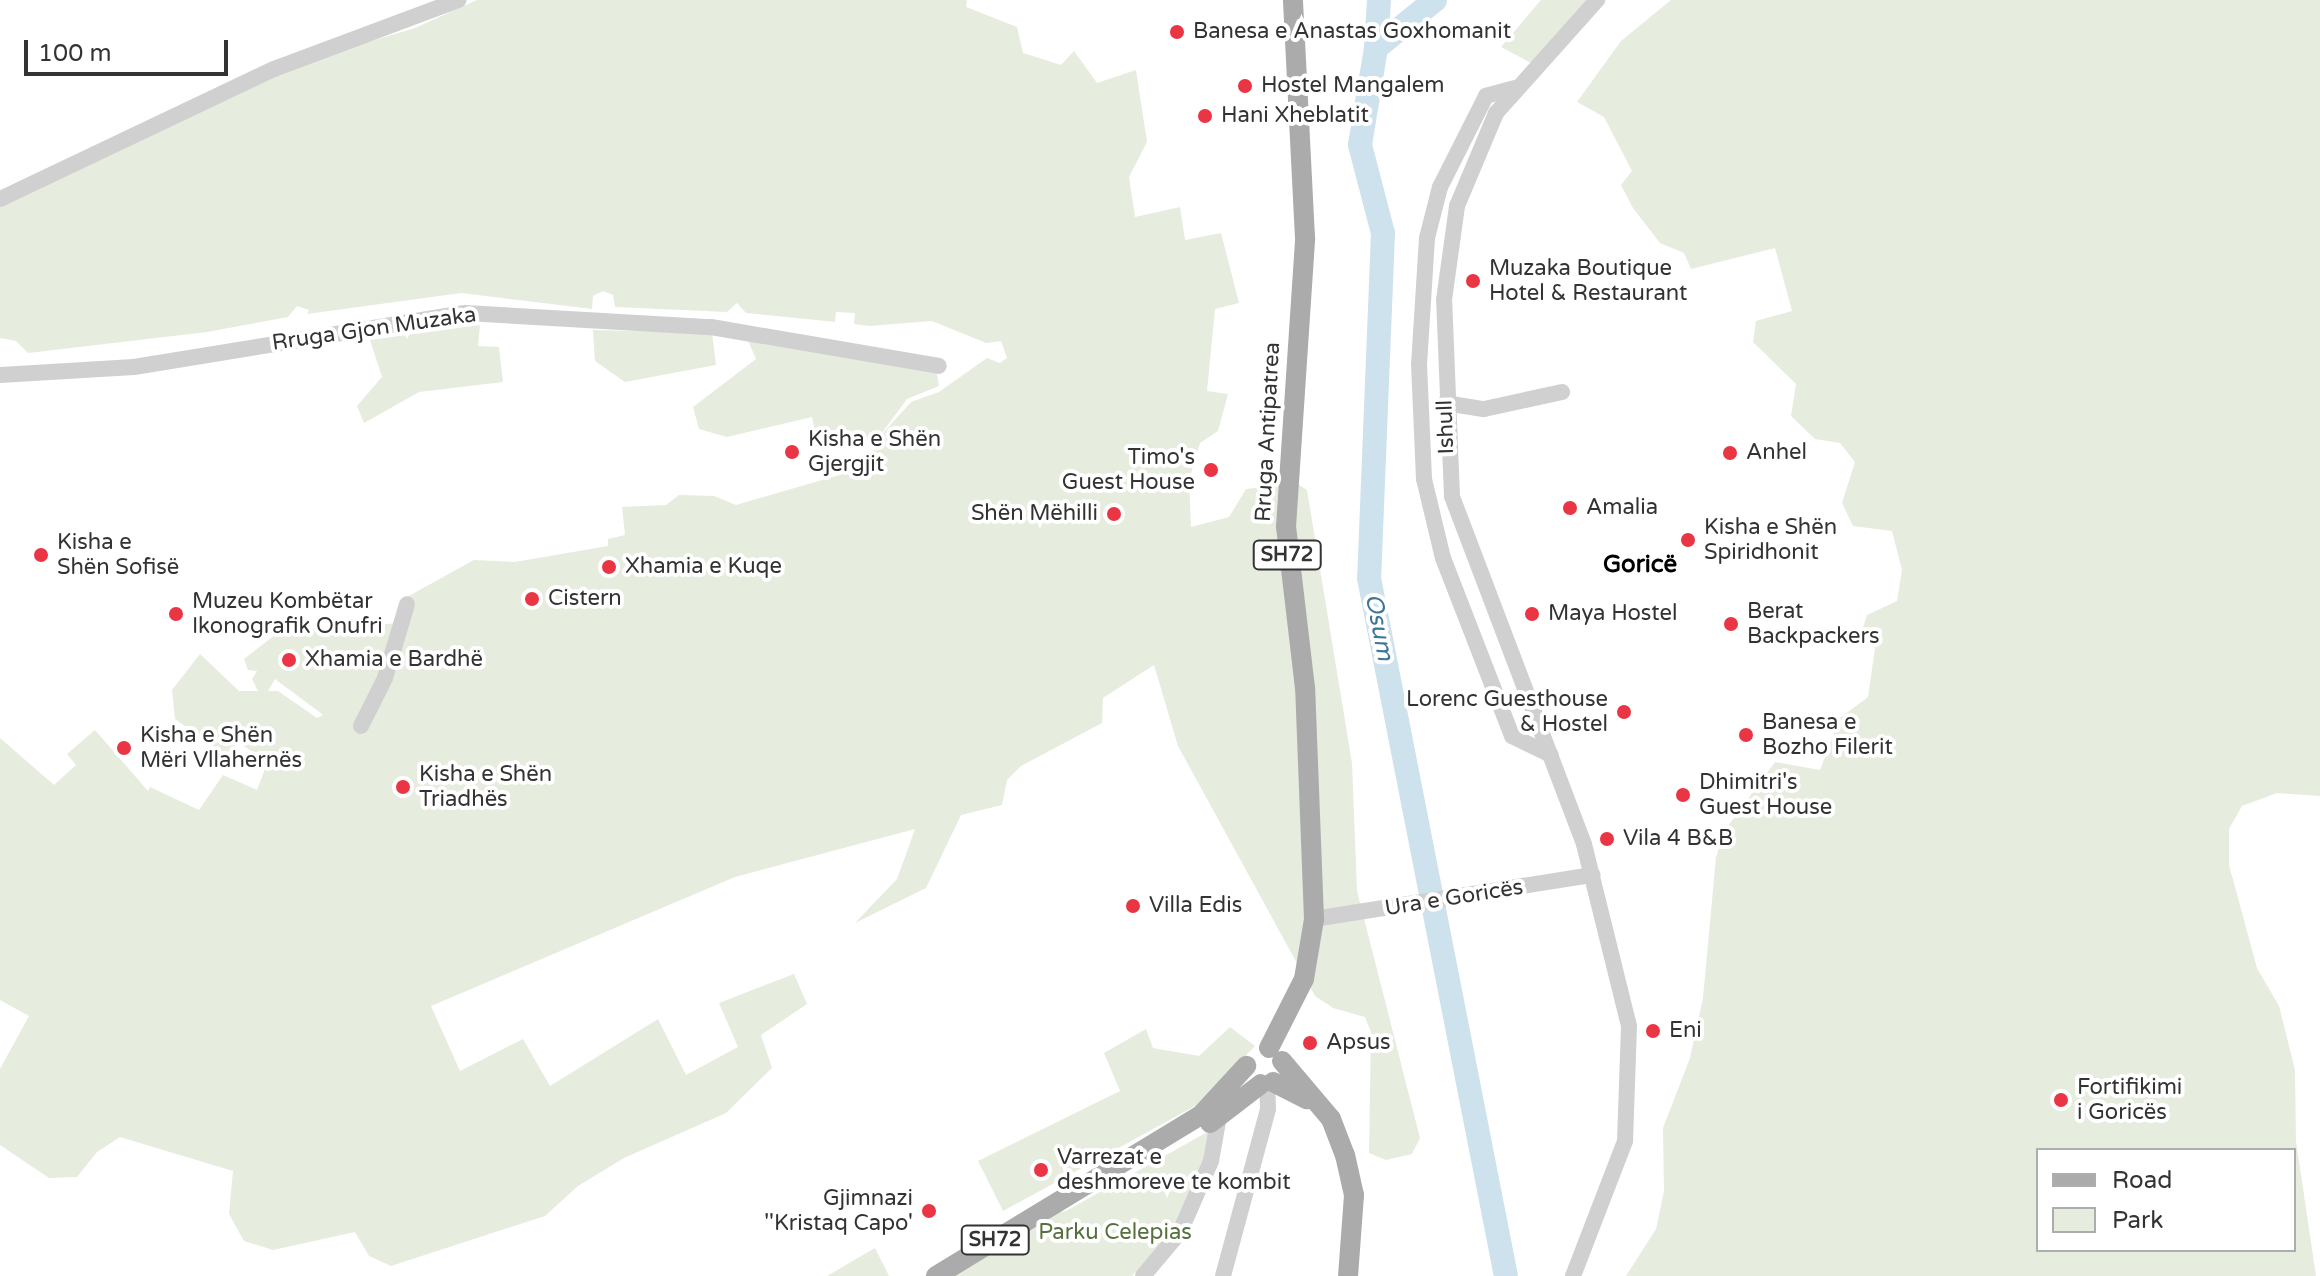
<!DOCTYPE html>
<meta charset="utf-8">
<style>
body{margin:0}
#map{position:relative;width:2320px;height:1276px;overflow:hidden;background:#fff;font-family:"Varela Round",sans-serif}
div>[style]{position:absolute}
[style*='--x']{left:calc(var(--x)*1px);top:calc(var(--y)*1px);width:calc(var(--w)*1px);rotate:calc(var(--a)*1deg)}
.green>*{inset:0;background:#e6ecde}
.river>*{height:24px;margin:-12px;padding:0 12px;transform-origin:12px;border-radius:12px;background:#cee2ee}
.minor>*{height:16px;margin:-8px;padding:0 8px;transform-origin:8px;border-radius:8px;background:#d0d0d0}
.major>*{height:20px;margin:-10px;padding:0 10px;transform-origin:10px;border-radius:10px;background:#ababab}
.dots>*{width:22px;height:22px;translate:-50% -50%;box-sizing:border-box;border:4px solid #fff;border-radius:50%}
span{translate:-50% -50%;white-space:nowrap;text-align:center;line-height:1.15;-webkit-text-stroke:8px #fff;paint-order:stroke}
.shield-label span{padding:2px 6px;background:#fff;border:2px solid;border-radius:6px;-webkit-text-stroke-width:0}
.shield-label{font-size:20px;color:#333;font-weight:700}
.poi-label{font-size:22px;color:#333}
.left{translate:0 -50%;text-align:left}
.right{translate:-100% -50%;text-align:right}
.street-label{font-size:22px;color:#333}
.park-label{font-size:22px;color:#56703e}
.neighbourhood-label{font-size:24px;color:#000;font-weight:700}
.water-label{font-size:24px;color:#3d7698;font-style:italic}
.legend{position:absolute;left:2036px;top:1148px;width:260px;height:104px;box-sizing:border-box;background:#fff;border:2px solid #adadad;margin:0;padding:10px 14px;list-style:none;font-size:24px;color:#333}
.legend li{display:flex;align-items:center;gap:16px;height:40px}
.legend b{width:40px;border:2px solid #adadad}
.scale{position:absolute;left:24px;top:40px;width:204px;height:36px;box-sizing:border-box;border:4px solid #333;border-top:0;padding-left:10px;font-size:24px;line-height:28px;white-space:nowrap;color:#333;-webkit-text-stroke:6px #fff;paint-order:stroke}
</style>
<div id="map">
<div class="green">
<div style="clip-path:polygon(evenodd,477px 0,967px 0,966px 7px,1017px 27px,1023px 53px,1061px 65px,1074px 51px,1097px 83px,1136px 70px,1147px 142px,1129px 177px,1135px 217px,1180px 207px,1185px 240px,1221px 233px,1239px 303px,1215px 309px,1207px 391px,1228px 394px,1218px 431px,1200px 443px,1189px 480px,1191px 527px,1229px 517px,1246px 489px,1296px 483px,1307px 490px,1352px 763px,1357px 891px,1420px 1138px,1412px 1154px,1386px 1160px,1369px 1153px,1371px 1032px,1365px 1017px,1333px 1008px,1315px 996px,1178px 746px,1154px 665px,1103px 698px,1102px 723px,1021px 766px,1007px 780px,1002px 805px,961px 815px,926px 888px,855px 923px,897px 879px,915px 829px,735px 877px,431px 1006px,460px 1071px,523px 1039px,550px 1086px,658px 1019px,686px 1075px,738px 1047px,719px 1003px,794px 974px,807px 1004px,761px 1035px,772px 1068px,726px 1113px,624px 1158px,578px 1186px,545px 1216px,391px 1266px,369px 1256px,355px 1232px,273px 1250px,244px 1241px,229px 1214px,233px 1171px,120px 1137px,97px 1152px,77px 1177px,49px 1178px,0 1145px,0 1069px,29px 1016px,0 1000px,0 738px,54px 785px,76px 765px,67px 754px,95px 730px,148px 791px,150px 787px,199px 810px,223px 775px,257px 790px,268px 761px,237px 742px,229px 757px,175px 719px,172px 690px,200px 654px,239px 691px,258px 691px,252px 679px,257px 671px,248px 670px,244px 659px,280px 631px,402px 623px,407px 597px,474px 560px,515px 562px,608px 546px,608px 539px,625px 535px,622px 507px,666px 505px,679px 495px,714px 496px,736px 505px,846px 473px,862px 480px,872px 472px,870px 457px,883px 433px,911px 402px,939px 392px,987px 358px,1000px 363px,1007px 358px,1001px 341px,986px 343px,932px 321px,869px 326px,854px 324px,855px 313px,836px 312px,835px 322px,746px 313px,737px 303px,727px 312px,615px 307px,613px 295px,603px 291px,593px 296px,592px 309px,461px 293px,307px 314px,309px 310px,297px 306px,288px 317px,207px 332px,28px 353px,16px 341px,0 338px,0 201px,324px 55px,415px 28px,477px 0,275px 679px,322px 714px,323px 715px,317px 718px,278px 691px,268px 691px,275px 679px)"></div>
<div style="clip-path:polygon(1541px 0,1592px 0,1531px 63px,1501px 47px)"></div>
<div style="clip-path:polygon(evenodd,1671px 0,2320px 0,2320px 796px,2277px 793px,2242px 806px,2229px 829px,2229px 865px,2257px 968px,2279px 1006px,2295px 1070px,2296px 1141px,2316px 1276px,1626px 1276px,1656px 1229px,1664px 1191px,1663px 1128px,1690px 1058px,1703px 998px,1716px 857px,1725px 830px,1775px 762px,1820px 770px,1840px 718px,1868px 697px,1875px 648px,1861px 634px,1867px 615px,1897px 601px,1902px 570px,1892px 531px,1853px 526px,1842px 503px,1855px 462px,1840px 443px,1815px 439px,1791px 416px,1796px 384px,1753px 342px,1756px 321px,1792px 311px,1775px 248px,1691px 269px,1684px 253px,1660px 243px,1633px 208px,1621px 185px,1632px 171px,1604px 117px,1577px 102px,1621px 41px,1671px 0,2038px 1150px,2294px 1150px,2294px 1250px,2038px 1250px,2038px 1150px)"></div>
<div style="clip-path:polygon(480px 325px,478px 346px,499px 347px,503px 382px,419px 392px,364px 423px,357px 406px,382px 377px,370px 340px)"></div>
<div style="clip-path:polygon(593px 330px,712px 333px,716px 365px,625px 382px,595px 361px)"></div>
<div style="clip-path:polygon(746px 336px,936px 369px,939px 386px,907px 399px,876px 441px,817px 441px,812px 417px,727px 437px,699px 429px,693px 407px,756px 359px)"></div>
<div style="clip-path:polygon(1230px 1027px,1255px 1046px,1197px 1105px,1003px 1211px,978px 1161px,1120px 1091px,1104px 1053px,1146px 1029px,1153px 1048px,1199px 1056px)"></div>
<div style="clip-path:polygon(1211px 1130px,1206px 1159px,1170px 1237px,1132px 1276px,948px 1276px,1053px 1213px,1066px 1211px)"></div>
<div style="clip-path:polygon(875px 1248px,889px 1276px,827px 1276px)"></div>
</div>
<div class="river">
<div style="--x:1435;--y:0;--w:76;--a:140.9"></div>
<div style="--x:1376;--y:48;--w:98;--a:99.4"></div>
<div style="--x:1360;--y:145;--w:91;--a:75.4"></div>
<div style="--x:1383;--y:233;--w:345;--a:92.3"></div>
<div style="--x:1369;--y:578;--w:711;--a:78.9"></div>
<div style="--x:1376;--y:48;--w:48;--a:-86.4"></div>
</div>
<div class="minor">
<div style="--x:1515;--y:88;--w:30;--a:165"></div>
<div style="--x:1486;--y:96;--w:102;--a:116.8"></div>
<div style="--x:1440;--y:187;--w:53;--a:104.3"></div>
<div style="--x:1427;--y:238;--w:126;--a:93.6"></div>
<div style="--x:1419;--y:364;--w:115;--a:87.5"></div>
<div style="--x:1424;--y:479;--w:81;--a:76.5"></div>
<div style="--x:1443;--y:558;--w:191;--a:68.8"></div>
<div style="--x:1512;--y:736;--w:43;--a:26"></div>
<div style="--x:0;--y:199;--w:303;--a:-25.4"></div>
<div style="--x:274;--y:69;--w:197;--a:-20.5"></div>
<div style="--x:0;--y:375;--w:134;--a:-3.4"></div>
<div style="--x:134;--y:367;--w:335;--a:-9.3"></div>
<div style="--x:465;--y:313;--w:246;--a:3.3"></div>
<div style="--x:711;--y:327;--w:231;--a:9.7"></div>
<div style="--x:1445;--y:403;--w:39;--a:9"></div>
<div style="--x:1484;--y:409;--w:80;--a:-12.3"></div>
<div style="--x:361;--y:726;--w:54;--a:-63.4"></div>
<div style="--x:385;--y:678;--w:77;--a:-73.4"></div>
<div style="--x:1314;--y:919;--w:282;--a:-9"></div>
<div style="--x:1143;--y:1276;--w:57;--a:-49.9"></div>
<div style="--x:1180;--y:1232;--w:77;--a:-66.4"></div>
<div style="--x:1211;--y:1161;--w:46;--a:-79.9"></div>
<div style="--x:1223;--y:1276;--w:173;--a:-74.9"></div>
<div style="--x:1268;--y:1109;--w:25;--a:-92"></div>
<div style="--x:1573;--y:1276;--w:145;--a:-68.9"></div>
<div style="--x:1625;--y:1141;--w:115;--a:-88"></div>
<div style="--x:1629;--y:1026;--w:187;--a:-103.9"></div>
<div style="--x:1584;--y:844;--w:372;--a:-110.8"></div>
<div style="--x:1452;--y:496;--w:196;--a:-92.3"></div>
<div style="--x:1444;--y:300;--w:95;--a:-82.1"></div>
<div style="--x:1457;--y:206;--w:101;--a:-67.2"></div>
<div style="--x:1496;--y:113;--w:152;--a:-48.2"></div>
</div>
<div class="major">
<div style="--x:1269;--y:1048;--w:77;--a:-63.1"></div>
<div style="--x:1304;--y:979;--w:61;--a:-80.5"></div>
<div style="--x:1314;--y:919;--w:231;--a:-92.2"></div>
<div style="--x:1305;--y:688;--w:162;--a:-96.7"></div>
<div style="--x:1286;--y:527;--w:290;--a:-86.2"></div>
<div style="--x:1305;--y:238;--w:238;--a:-92.9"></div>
<div style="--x:1282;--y:1061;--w:76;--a:49.8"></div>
<div style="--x:1331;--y:1119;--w:39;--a:69"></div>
<div style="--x:1345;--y:1155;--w:41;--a:77.3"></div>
<div style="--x:1354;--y:1195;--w:81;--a:94.2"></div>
<div style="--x:1273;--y:1082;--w:38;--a:27"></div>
<div style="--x:1210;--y:1123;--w:64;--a:-37.4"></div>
<div style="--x:936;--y:1276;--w:310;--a:-31.3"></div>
<div style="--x:1201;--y:1115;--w:67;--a:-47.4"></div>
</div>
<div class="dots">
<div style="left:1177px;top:32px;background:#e93544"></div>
<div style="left:1245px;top:86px;background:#e93544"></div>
<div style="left:1205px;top:116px;background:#e93544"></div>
<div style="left:1473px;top:281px;background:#e93544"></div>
<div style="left:792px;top:452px;background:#e93544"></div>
<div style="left:1730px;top:453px;background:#e93544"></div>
<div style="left:1211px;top:470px;background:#e93544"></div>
<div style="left:1570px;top:508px;background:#e93544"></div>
<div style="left:1114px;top:514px;background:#e93544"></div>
<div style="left:1688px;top:540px;background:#e93544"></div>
<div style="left:41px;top:555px;background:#e93544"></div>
<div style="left:609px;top:567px;background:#e93544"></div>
<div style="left:532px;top:599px;background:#e93544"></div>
<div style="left:176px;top:614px;background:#e93544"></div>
<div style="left:1532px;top:614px;background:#e93544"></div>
<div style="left:1731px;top:624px;background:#e93544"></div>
<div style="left:289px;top:660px;background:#e93544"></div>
<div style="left:1624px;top:712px;background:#e93544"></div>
<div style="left:1746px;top:735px;background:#e93544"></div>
<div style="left:124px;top:748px;background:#e93544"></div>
<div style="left:403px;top:787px;background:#e93544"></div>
<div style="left:1683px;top:795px;background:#e93544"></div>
<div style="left:1607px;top:839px;background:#e93544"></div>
<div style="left:1133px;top:906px;background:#e93544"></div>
<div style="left:1653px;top:1031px;background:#e93544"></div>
<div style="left:1310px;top:1043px;background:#e93544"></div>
<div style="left:2061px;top:1100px;background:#e93544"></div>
<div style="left:1041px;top:1170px;background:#e93544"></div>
<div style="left:929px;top:1211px;background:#e93544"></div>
</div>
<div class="shield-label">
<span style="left:1287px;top:555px">SH72</span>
<span style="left:995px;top:1240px">SH72</span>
</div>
<div class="poi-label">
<span class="left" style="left:1193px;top:32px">Banesa e Anastas Goxhomanit</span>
<span class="left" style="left:1261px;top:86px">Hostel Mangalem</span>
<span class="left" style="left:1221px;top:116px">Hani Xheblatit</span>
<span class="left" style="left:1489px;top:281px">Muzaka Boutique<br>Hotel &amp; Restaurant</span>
<span class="left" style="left:808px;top:452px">Kisha e Shën<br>Gjergjit</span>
<span class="left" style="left:1746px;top:453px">Anhel</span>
<span class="right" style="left:1195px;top:470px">Timo's<br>Guest House</span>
<span class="left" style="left:1586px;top:508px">Amalia</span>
<span class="right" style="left:1098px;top:514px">Shën Mëhilli</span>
<span class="left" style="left:1704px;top:540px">Kisha e Shën<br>Spiridhonit</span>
<span class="left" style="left:57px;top:555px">Kisha e<br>Shën Sofisë</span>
<span class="left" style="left:625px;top:567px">Xhamia e Kuqe</span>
<span class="left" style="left:548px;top:599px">Cistern</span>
<span class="left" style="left:192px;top:614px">Muzeu Kombëtar<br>Ikonografik Onufri</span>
<span class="left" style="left:1747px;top:624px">Berat<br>Backpackers</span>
<span class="left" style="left:1548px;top:614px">Maya Hostel</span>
<span class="left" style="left:305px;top:660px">Xhamia e Bardhë</span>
<span class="right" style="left:1608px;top:712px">Lorenc Guesthouse<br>&amp; Hostel</span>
<span class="left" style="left:1762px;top:735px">Banesa e<br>Bozho Filerit</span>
<span class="left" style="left:140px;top:748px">Kisha e Shën<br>Mëri Vllahernës</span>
<span class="left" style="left:419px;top:787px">Kisha e Shën<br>Triadhës</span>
<span class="left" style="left:1699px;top:795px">Dhimitri's<br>Guest House</span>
<span class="left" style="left:1623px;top:839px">Vila 4 B&amp;B</span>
<span class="left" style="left:1149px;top:906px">Villa Edis</span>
<span class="left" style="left:1669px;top:1031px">Eni</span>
<span class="left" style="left:1326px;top:1043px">Apsus</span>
<span class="left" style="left:2077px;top:1100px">Fortifikimi<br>i Goricës</span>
<span class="left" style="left:1057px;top:1170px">Varrezat e<br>deshmoreve te kombit</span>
<span class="right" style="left:913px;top:1211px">Gjimnazi<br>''Kristaq Capo'</span>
</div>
<div class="street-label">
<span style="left:374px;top:329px;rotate:-8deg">Rruga Gjon Muzaka</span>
<span style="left:1446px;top:427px;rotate:-92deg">Ishull</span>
<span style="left:1268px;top:432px;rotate:-87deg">Rruga Antipatrea</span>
<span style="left:1454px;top:898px;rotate:-9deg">Ura e Goricës</span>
</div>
<div class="park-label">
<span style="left:1115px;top:1233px">Parku Celepias</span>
</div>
<div class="neighbourhood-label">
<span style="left:1640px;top:565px">Goricë</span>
</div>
<div class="water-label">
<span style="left:1379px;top:627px;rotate:79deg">Osum</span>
</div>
<ul class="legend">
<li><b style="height:10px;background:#ababab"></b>Road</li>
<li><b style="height:22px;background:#e6ecde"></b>Park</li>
</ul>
<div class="scale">100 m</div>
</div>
